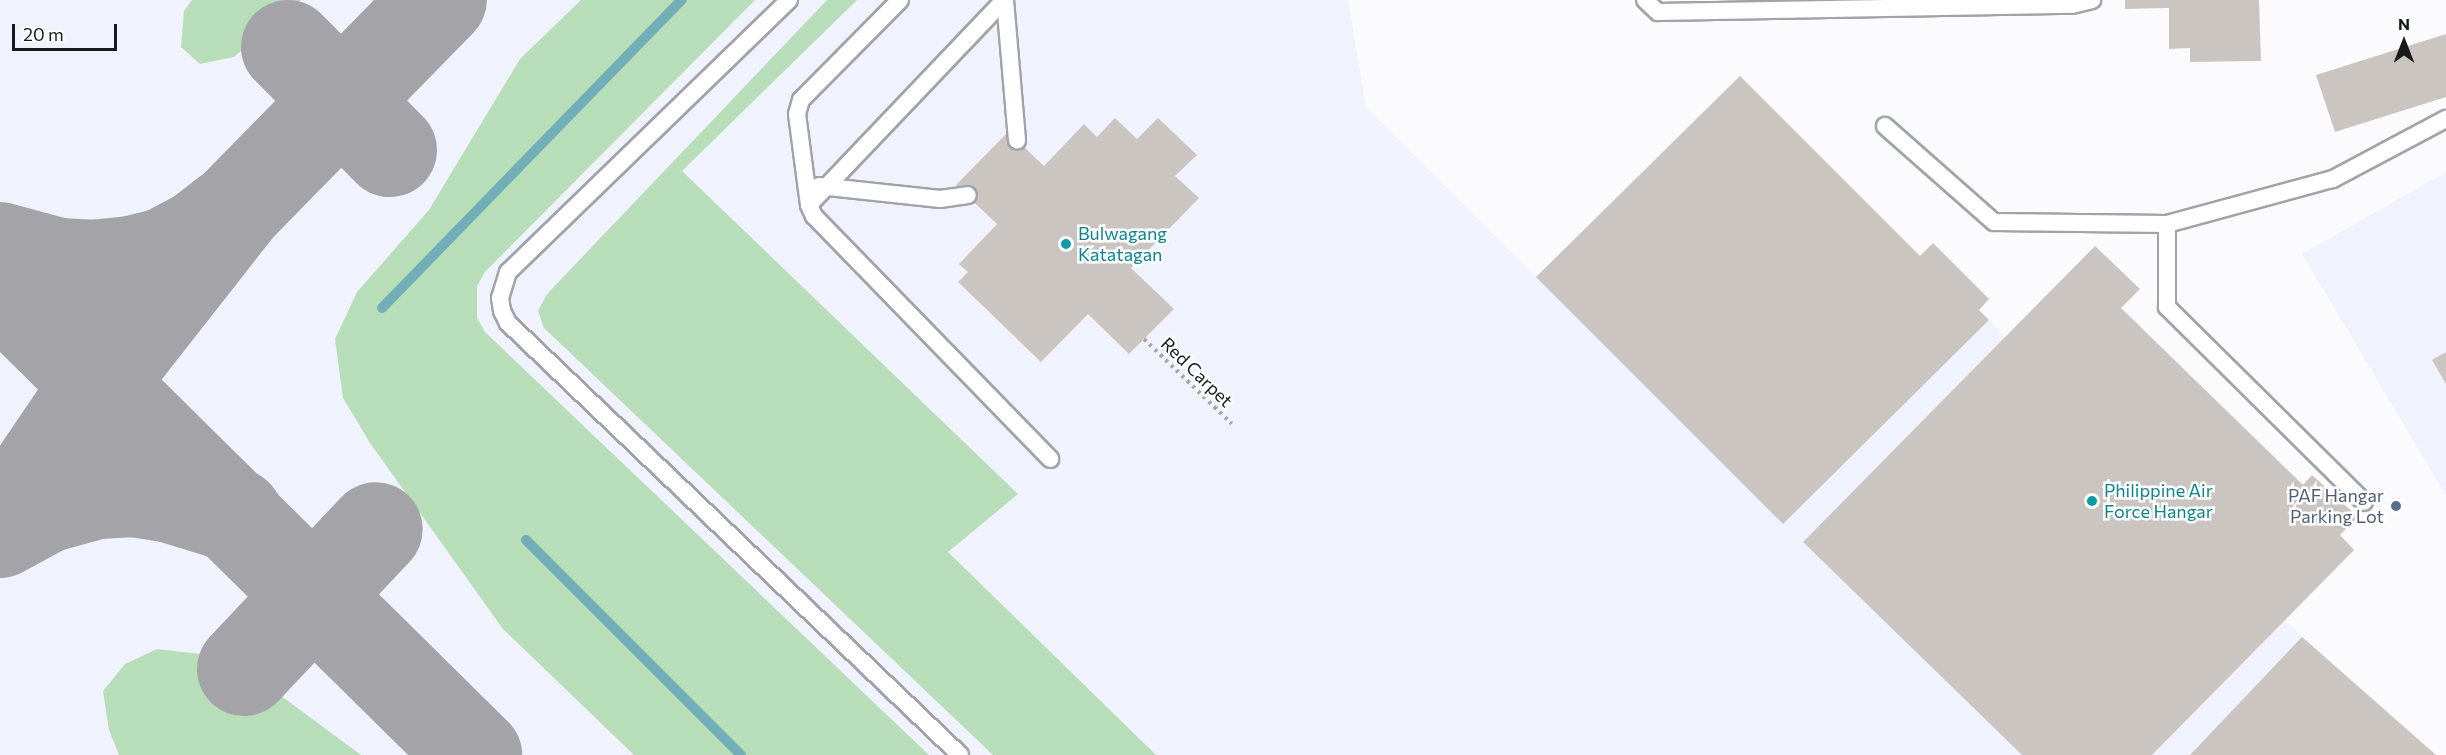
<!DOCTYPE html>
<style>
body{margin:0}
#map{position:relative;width:2446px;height:755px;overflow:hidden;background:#fbfbfe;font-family:Commissioner,sans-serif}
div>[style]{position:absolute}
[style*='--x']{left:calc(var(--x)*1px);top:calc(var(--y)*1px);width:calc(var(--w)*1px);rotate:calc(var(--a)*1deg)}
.built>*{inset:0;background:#f0f3fe}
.green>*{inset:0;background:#b8ddb9}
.stream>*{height:10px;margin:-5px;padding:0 5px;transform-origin:5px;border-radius:5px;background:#71aeb7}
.taxiway>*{height:94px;margin:-47px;padding:0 47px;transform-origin:47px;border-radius:47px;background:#a4a4a8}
.building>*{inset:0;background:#cac5c0}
.path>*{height:4px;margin-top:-2px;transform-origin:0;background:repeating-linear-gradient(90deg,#a6a7a9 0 3px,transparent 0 7.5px)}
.roads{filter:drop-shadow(2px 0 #a1a3a9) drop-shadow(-2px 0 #a1a3a9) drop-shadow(0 2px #a1a3a9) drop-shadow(0 -2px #a1a3a9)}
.lane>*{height:16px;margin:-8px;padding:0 8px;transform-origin:8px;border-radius:8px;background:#fff}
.dots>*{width:16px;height:16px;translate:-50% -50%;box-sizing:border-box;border:3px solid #fff;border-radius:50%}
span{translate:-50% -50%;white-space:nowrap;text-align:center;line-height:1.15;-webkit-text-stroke:5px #fff;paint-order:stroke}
.culture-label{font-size:18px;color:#0d838f}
.left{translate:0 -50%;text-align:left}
.street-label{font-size:18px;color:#191a1c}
.service-label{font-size:18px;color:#4e5e75}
.right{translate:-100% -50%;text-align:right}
.north{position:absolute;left:2374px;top:12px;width:60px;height:60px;-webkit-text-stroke:4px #fff;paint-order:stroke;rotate:0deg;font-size:16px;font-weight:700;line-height:24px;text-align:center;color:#191a1c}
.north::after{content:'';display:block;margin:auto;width:21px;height:27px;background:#191a1c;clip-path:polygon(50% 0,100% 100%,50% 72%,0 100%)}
.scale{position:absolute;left:12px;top:24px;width:105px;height:27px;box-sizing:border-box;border:3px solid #191a1c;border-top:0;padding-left:8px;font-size:18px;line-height:21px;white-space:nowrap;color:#191a1c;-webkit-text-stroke:4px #fff;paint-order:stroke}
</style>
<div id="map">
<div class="built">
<div style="clip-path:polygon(0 0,1348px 0,1366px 107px,1536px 277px,1740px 76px,1920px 256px,1933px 243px,1989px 299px,1979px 310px,2005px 337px,2121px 308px,2303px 485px,2312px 475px,2358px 517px,2340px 535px,2354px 550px,2284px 620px,2436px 755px,0 755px)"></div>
<div style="clip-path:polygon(2446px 172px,2446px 495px,2302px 254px)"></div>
</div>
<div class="green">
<div style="clip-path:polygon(192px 0,301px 0,234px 57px,200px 64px,181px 47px,184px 11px)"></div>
<div style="clip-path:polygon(581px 0,755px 0,485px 272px,477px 286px,477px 318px,485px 332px,929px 755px,634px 755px,503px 629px,370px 443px,343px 398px,335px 339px,357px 292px,429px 210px,520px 59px)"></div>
<div style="clip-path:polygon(827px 0,857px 0,682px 171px,1018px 494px,948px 552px,1156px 755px,993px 755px,544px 328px,538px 311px,547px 294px)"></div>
<div style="clip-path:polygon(157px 649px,201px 654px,249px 672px,361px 755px,119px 755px,109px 730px,103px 691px,125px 664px)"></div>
</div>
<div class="stream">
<div style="--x:382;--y:308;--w:430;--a:-45.8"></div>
<div style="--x:526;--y:540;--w:304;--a:45"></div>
</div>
<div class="taxiway">
<div style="--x:288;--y:47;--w:145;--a:45.3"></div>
<div style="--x:0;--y:249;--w:61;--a:15.2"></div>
<div style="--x:59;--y:265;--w:33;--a:3"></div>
<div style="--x:92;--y:267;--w:39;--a:-6"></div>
<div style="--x:131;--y:263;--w:36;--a:-14"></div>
<div style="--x:166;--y:254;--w:40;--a:-28"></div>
<div style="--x:201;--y:235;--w:31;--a:-38"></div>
<div style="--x:0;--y:286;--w:668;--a:44.64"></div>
<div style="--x:0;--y:529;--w:178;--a:-55.8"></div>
<div style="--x:100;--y:382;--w:222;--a:-51.9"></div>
<div style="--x:237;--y:207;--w:290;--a:-45.6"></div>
<div style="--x:0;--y:531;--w:52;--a:-28.5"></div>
<div style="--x:46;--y:506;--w:53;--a:-15.4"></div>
<div style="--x:97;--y:492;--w:37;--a:-3"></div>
<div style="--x:134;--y:490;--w:37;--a:9"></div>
<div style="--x:171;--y:496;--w:68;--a:17.1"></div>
<div style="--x:244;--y:669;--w:192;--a:-46.7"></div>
</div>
<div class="building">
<div style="clip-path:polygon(2125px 0,2259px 0,2261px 61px,2190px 62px,2190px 48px,2169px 49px,2169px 8px,2125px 9px)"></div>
<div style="clip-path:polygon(2446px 34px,2446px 97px,2335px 132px,2316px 75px)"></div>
<div style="clip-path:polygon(1740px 76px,1920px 256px,1933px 243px,1989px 299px,1979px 310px,1989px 320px,1783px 524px,1536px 277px)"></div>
<div style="clip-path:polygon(1115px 118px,1137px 139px,1158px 118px,1197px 155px,1175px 176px,1199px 198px,1131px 268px,1174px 309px,1129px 354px,1088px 314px,1041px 362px,958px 282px,968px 272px,959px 264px,997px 224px,956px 185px,1008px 132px,1044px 166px,1084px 124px,1097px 137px)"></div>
<div style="clip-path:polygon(2095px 246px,2140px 289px,2121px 308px,2303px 485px,2312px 475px,2358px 517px,2340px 535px,2354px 550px,2152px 755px,2022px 755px,1803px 542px)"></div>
<div style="clip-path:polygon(2446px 352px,2446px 384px,2432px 360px)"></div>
<div style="clip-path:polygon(2302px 637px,2436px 755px,2190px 755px)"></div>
</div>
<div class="path">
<div style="--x:1144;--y:339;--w:122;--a:44"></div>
</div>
<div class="roads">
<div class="lane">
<div style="--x:789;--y:0;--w:391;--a:135.9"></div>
<div style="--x:508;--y:272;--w:27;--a:107"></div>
<div style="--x:500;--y:298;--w:13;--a:81"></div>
<div style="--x:502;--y:311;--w:13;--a:63"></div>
<div style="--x:508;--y:323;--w:625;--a:43.7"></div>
<div style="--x:900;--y:0;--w:141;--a:134.7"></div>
<div style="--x:801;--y:100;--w:15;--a:106"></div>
<div style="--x:797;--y:114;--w:92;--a:82.5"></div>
<div style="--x:809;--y:205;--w:12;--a:66"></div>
<div style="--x:814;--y:216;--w:339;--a:45.8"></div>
<div style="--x:1005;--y:0;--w:141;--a:85.1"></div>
<div style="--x:1645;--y:0;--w:18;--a:43"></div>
<div style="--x:1658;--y:12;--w:414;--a:-1"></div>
<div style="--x:2072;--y:5;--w:21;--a:-14"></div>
<div style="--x:1885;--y:126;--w:145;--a:41.4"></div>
<div style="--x:1994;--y:222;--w:173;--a:0.7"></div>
<div style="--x:2167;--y:224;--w:172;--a:-15.2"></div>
<div style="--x:2333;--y:179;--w:128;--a:-28"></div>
<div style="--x:819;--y:186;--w:122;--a:6.1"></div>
<div style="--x:940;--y:199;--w:28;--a:-8"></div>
<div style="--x:809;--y:205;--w:283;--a:-46.4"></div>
<div style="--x:2167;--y:224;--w:83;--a:90"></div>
<div style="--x:2167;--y:307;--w:277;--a:44.7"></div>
</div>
</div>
<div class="dots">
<div style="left:1066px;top:244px;background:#0f9aa8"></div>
<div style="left:2092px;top:501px;background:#0f9aa8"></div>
<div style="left:2396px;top:506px;background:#5c6f8a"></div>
</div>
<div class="culture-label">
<span class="left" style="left:1078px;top:244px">Bulwagang<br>Katatagan</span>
<span class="left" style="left:2104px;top:501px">Philippine Air<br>Force Hangar</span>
</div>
<div class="street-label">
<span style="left:1197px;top:372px;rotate:44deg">Red Carpet</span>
</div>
<div class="service-label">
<span class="right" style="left:2384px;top:506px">PAF Hangar<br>Parking Lot</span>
</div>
<div class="north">N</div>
<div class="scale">20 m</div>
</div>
